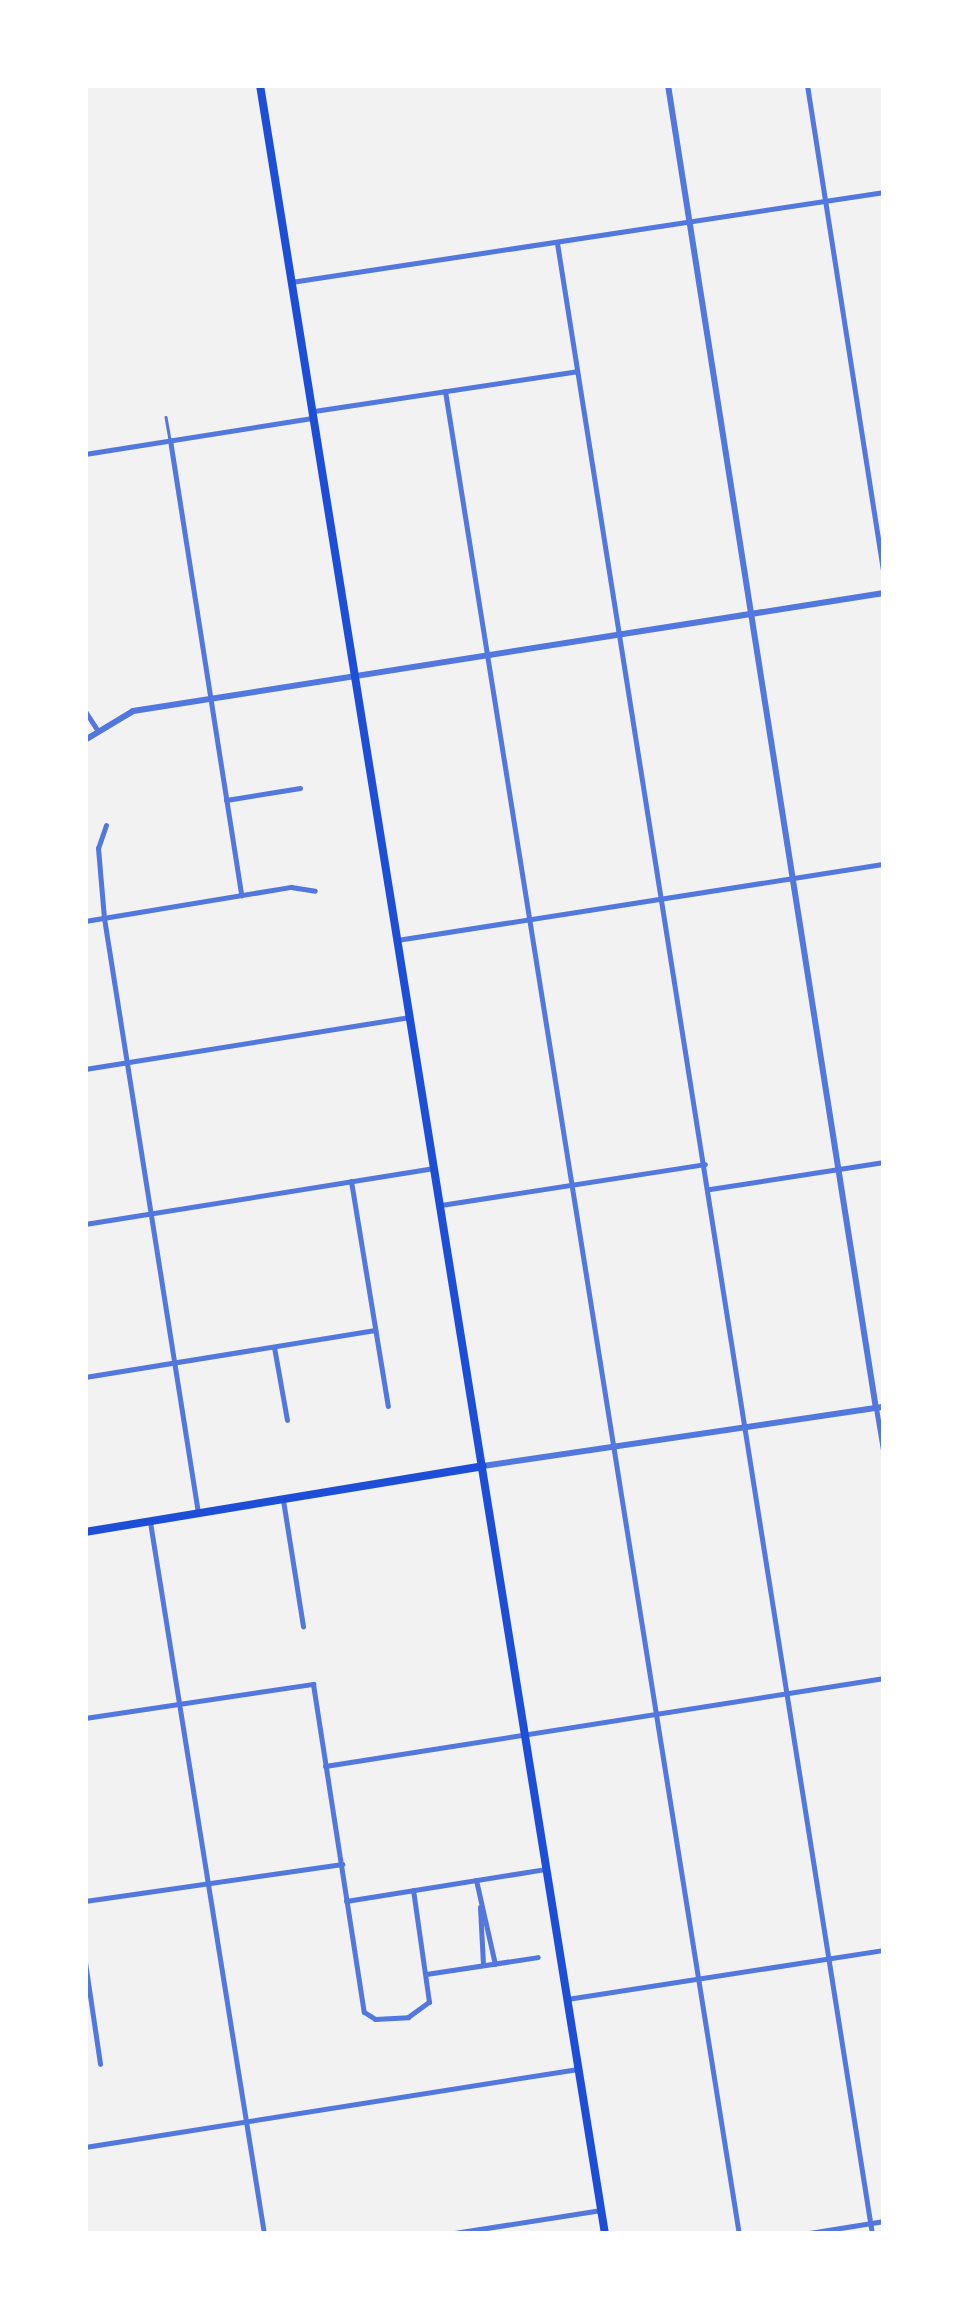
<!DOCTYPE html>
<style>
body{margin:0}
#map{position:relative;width:969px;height:2319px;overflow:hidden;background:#f2f2f2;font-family:"DM Sans",sans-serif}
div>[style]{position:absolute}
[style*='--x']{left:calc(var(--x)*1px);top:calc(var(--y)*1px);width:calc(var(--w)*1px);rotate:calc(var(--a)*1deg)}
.service>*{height:2.5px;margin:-1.25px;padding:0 1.25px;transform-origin:1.25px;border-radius:1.25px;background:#5277de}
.minor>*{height:5px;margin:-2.5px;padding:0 2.5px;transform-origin:2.5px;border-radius:2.5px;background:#5277de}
.tertiary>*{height:6px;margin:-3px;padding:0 3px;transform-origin:3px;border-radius:3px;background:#5277de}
.secondary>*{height:8px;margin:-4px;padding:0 4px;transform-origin:4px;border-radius:4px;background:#1d4ed8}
span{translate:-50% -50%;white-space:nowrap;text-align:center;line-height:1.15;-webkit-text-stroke:9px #fff;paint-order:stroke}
.frame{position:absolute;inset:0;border:88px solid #fff;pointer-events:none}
</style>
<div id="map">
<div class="service">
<div style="--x:166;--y:417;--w:23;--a:80"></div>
</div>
<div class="minor">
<div style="--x:807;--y:85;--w:497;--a:81.1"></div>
<div style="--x:557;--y:243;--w:2016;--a:81.01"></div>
<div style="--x:291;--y:282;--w:600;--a:-8.63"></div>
<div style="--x:445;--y:391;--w:1866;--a:80.94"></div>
<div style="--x:314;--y:411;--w:266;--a:-8.6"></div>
<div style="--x:170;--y:440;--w:461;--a:81.1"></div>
<div style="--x:85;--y:454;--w:230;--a:-9"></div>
<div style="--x:85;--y:711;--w:20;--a:57"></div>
<div style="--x:226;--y:800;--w:75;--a:-9.2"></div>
<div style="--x:106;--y:825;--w:24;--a:109"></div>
<div style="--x:98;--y:848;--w:70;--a:85.1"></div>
<div style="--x:104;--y:918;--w:602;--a:81.02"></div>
<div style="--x:85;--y:921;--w:209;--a:-9.4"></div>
<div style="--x:291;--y:887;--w:24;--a:9"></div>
<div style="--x:397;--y:940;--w:493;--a:-8.9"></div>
<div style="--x:85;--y:1069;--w:329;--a:-9.1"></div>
<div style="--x:351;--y:1181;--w:228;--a:80.7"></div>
<div style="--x:710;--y:1189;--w:176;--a:-8.8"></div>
<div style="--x:441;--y:1205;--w:267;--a:-8.8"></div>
<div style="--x:85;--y:1224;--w:352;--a:-9.1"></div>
<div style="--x:274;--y:1347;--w:74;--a:79.9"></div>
<div style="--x:85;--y:1377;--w:294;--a:-9.2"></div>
<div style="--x:876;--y:1408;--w:49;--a:80.5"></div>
<div style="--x:283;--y:1500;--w:128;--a:81"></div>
<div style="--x:150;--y:1522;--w:721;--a:80.9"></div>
<div style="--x:85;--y:1718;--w:231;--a:-8.5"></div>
<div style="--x:313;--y:1684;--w:332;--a:81.2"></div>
<div style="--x:364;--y:2012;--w:13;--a:32"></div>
<div style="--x:375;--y:2019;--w:33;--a:-3"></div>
<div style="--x:408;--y:2017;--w:26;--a:-36"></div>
<div style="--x:429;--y:2002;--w:113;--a:-98.1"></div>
<div style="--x:325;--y:1766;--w:566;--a:-8.95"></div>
<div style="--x:476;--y:1880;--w:86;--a:77.3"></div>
<div style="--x:85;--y:1901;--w:260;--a:-8.2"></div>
<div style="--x:346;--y:1901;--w:203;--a:-9.1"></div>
<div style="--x:480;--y:1907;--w:58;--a:87"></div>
<div style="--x:85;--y:1962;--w:103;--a:81.6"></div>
<div style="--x:426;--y:1974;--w:113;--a:-8.6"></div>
<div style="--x:567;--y:1999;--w:321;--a:-8.8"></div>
<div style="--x:85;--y:2147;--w:499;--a:-9"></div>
<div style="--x:448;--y:2234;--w:155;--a:-8.9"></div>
<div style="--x:803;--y:2234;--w:82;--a:-9.1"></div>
</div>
<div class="tertiary">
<div style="--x:668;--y:85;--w:1339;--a:81.07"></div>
<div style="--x:85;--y:740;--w:56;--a:-31.1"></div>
<div style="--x:133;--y:711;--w:760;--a:-8.93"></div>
<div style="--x:483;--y:1466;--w:405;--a:-8.4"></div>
</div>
<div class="secondary">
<div style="--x:260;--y:85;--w:2177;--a:80.88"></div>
<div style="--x:85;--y:1532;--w:403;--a:-9.4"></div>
</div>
<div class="frame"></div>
</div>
